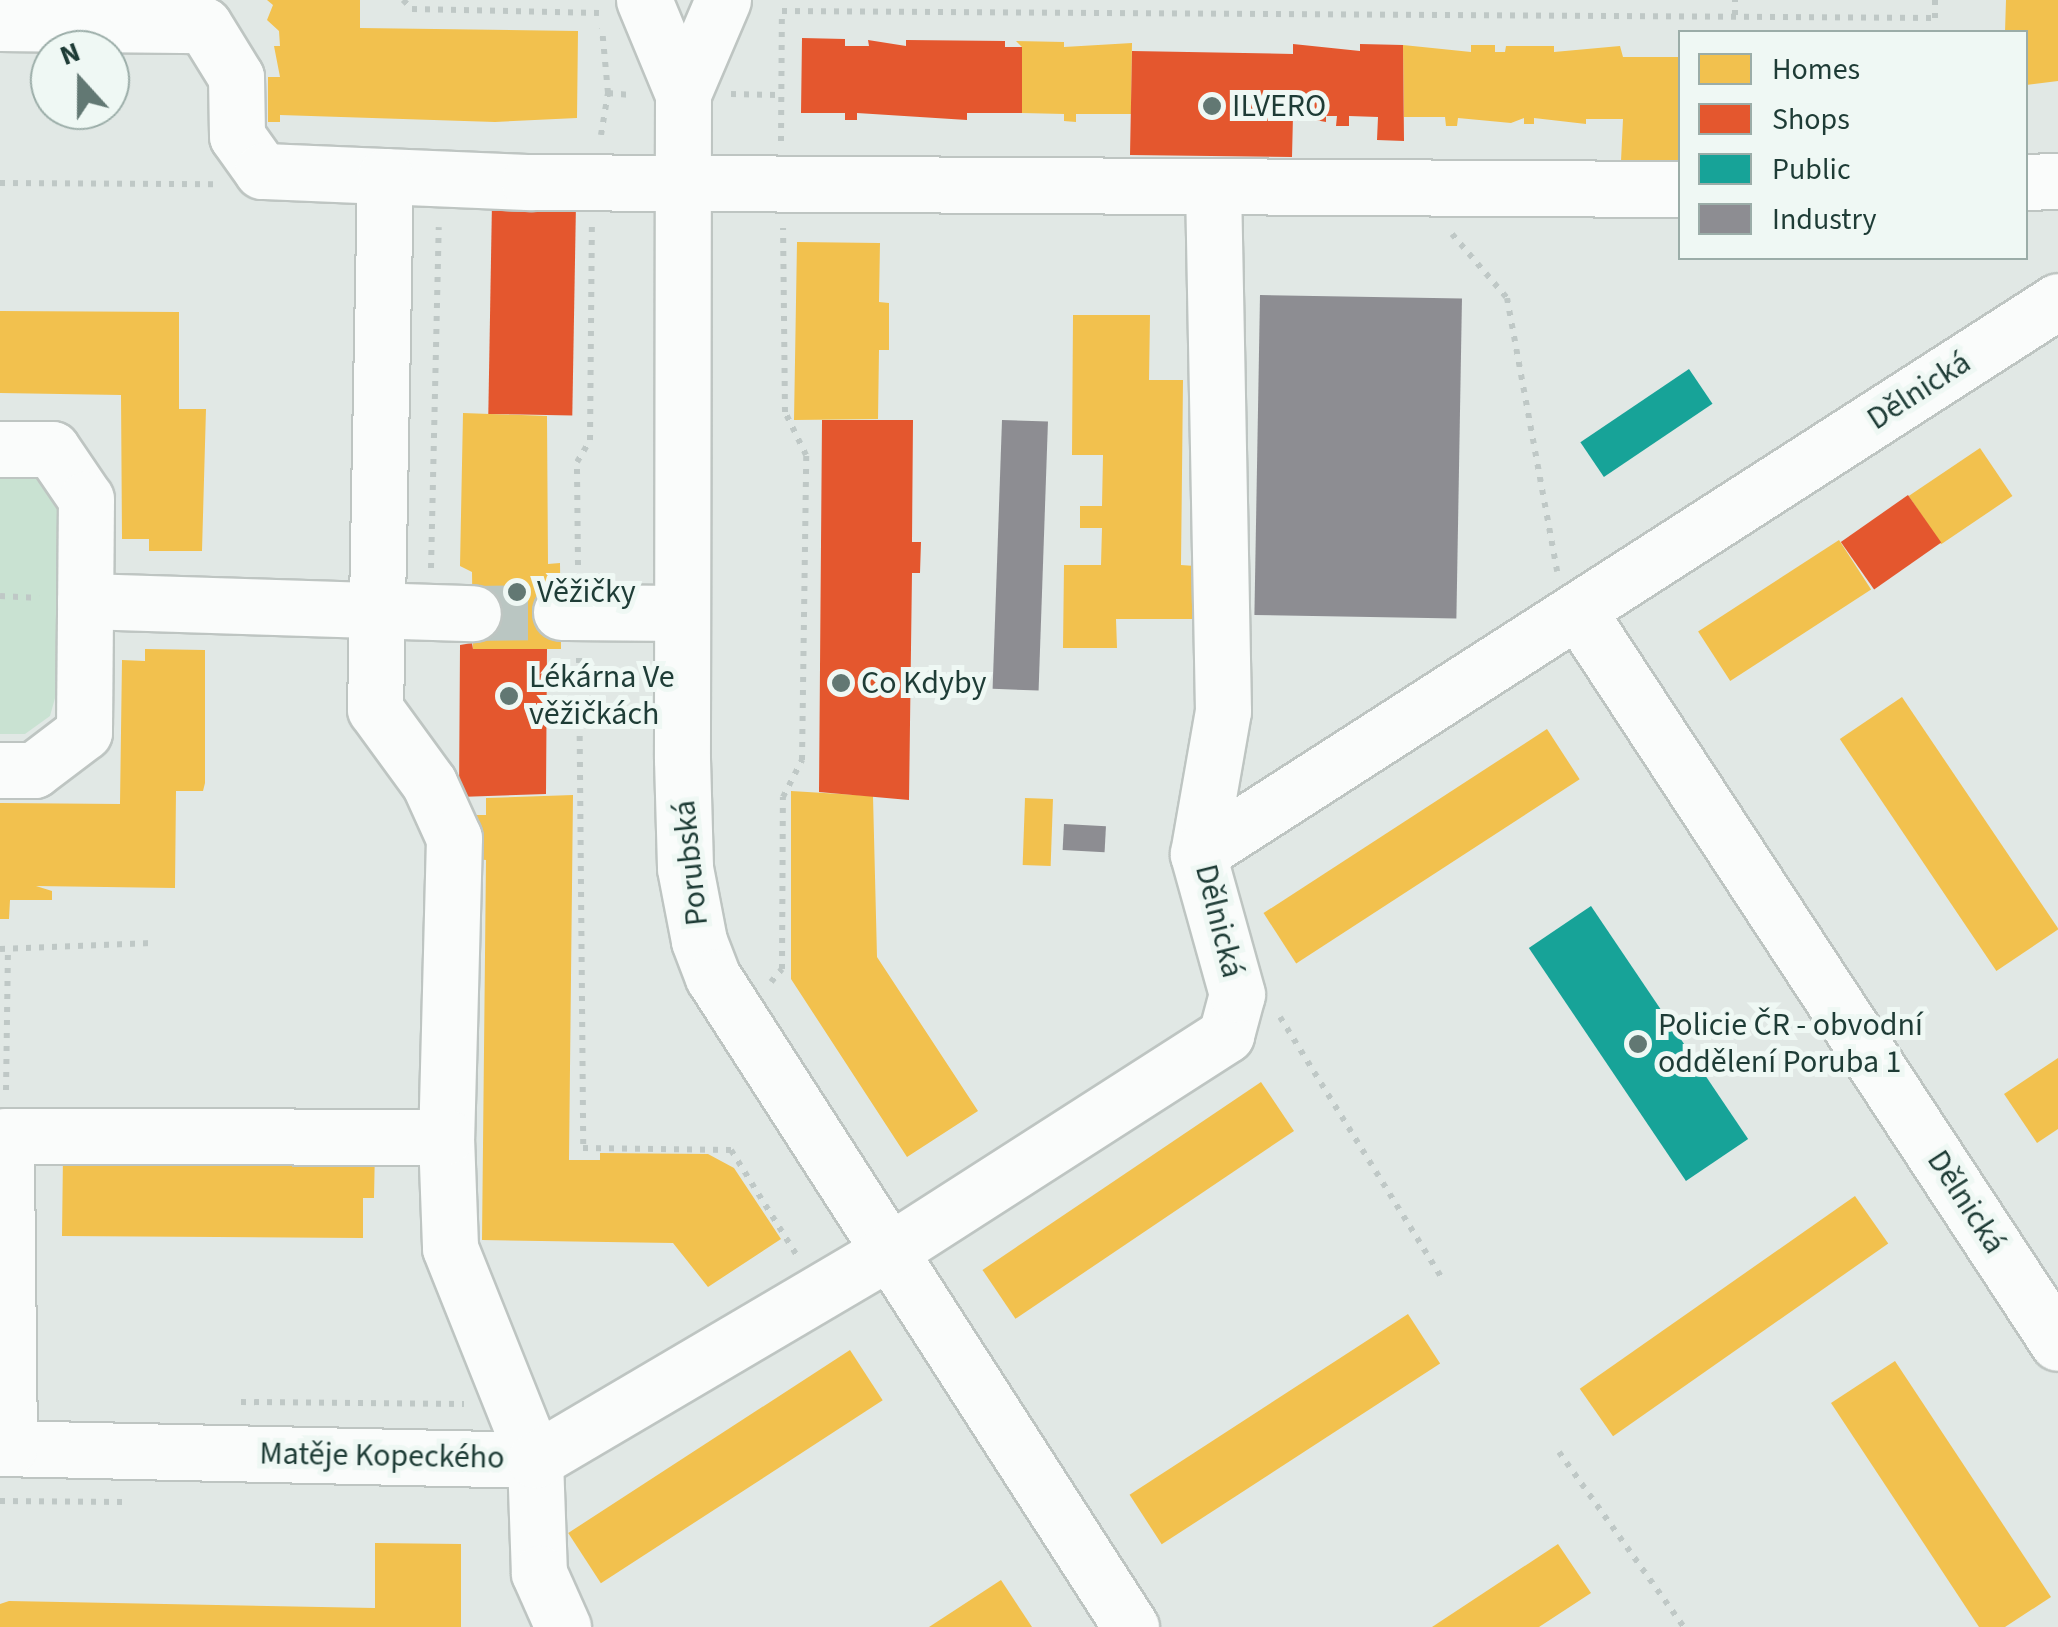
<!DOCTYPE html>
<meta charset="utf-8">
<style>
body{margin:0}
#map{position:relative;width:2058px;height:1627px;overflow:hidden;background:#e1e8e5;font-family:"Source Sans 3",sans-serif}
div>[style]{position:absolute}
[style*='--x']{left:calc(var(--x)*1px);top:calc(var(--y)*1px);width:calc(var(--w)*1px);rotate:calc(var(--a)*1deg)}
.green>*{inset:0;background:#c9e2d2}
.homes>*{inset:0;background:#f2c14e;transform-origin:0 0}
.shops>*{inset:0;background:#e4572e;transform-origin:0 0}
.public>*{inset:0;background:#17a398;transform-origin:0 0}
.industry>*{inset:0;background:#8d8d92;transform-origin:0 0}
.minor-tunnel>*{height:55px;margin-top:-27.5px;transform-origin:0;background:repeating-linear-gradient(90deg,#bac6c2 0 55px,transparent 0 83px)}
.path>*{height:6px;margin-top:-3px;transform-origin:0;background:repeating-linear-gradient(90deg,#bfc8c6 0 5px,transparent 0 13px)}
.roads{filter:drop-shadow(2px 0 #bec5c2) drop-shadow(-2px 0 #bec5c2) drop-shadow(0 2px #bec5c2) drop-shadow(0 -2px #bec5c2)}
.minor>*{height:55px;margin:-27.5px;padding:0 27.5px;transform-origin:27.5px;border-radius:27.5px;background:#fafcfb}
.dots>*{width:28px;height:28px;translate:-50% -50%;box-sizing:border-box;border:5px solid #eff8f4;border-radius:50%}
span{translate:-50% -50%;white-space:nowrap;text-align:center;line-height:1.15;-webkit-text-stroke:10px #eff8f4;paint-order:stroke}
.poi-label{font-size:32px;color:#1e3c36}
.left{translate:0 -50%;text-align:left}
.street-label{font-size:32px;color:#1e3c36}
.legend{position:absolute;left:1678px;top:30px;width:350px;height:230px;box-sizing:border-box;background:#eff8f4;border:2px solid #9bada8;margin:0;padding:12px 18px;list-style:none;font-size:30px;color:#1e3c36}
.legend li{display:flex;align-items:center;gap:20px;height:50px}
.legend b{width:50px;border:2px solid #9bada8}
.north{position:absolute;left:30px;top:30px;width:100px;height:100px;box-sizing:border-box;background:#eff8f4;border:2px solid #9bada8;border-radius:50%;rotate:339deg;font-size:28px;font-weight:700;line-height:40px;text-align:center;color:#1e3c36}
.north::after{content:'';display:block;margin:auto;width:35px;height:45px;background:#627873;clip-path:polygon(50% 0,100% 100%,50% 72%,0 100%)}
</style>
<div id="map">
<div class="green">
<div style="clip-path:polygon(0 467px,27px 468px,48px 482px,57px 503px,57px 691px,50px 716px,25px 734px,0 734px)"></div>
</div>
<div class="homes">
<div style="clip-path:polygon(267px 0,360px 0,360px 28px,578px 31px,577px 118px,495px 122px,280px 115px,280px 122px,268px 122px,268px 77px,280px 77px,274px 46px,280px 46px,279px 31px,267px 20px,273px 5px)"></div>
<div style="clip-path:polygon(2006px 0,2058px 0,2058px 81px,2026px 85px,2026px 32px,2005px 32px)"></div>
<div style="clip-path:polygon(1016px 41px,1064px 42px,1064px 47px,1132px 43px,1131px 114px,1076px 114px,1076px 122px,1064px 121px,1064px 114px,1022px 113px,1022px 47px)"></div>
<div style="clip-path:polygon(1403px 45px,1471px 52px,1471px 45px,1495px 45px,1495px 52px,1505px 52px,1506px 46px,1554px 46px,1554px 52px,1620px 46px,1623px 57px,1680px 57px,1680px 161px,1621px 161px,1623px 119px,1586px 119px,1586px 124px,1534px 118px,1534px 124px,1524px 124px,1524px 118px,1511px 123px,1458px 118px,1457px 126px,1446px 126px,1445px 117px,1404px 117px)"></div>
<div style="clip-path:polygon(797px 242px,880px 243px,879px 302px,889px 303px,889px 350px,879px 350px,878px 419px,794px 420px)"></div>
<div style="clip-path:polygon(0 311px,179px 312px,179px 409px,206px 409px,202px 551px,149px 551px,149px 539px,122px 539px,121px 395px,0 393px)"></div>
<div style="clip-path:polygon(1073px 315px,1150px 315px,1149px 380px,1183px 380px,1181px 565px,1195px 566px,1195px 619px,1116px 619px,1117px 648px,1063px 648px,1064px 565px,1101px 565px,1102px 528px,1080px 528px,1080px 506px,1102px 506px,1103px 455px,1072px 455px)"></div>
<div style="clip-path:polygon(463px 413px,547px 416px,548px 564px,560px 563px,561px 649px,473px 649px,472px 572px,460px 566px)"></div>
<div style="left:1980px;top:448px;width:58px;height:86px;rotate:56deg"></div>
<div style="left:1839px;top:540px;width:59px;height:168px;rotate:57deg"></div>
<div style="clip-path:polygon(145px 649px,205px 650px,205px 783px,203px 791px,176px 791px,175px 888px,36px 886px,52px 891px,52px 900px,10px 900px,9px 919px,0 919px,0 803px,120px 804px,122px 660px,145px 661px)"></div>
<div style="left:1902px;top:697px;width:280px;height:75px;rotate:56deg"></div>
<div style="left:1547px;top:729px;width:60px;height:338px;rotate:57deg"></div>
<div style="clip-path:polygon(791px 791px,873px 796px,877px 957px,978px 1111px,907px 1157px,791px 979px)"></div>
<div style="clip-path:polygon(573px 795px,569px 1160px,600px 1160px,600px 1153px,708px 1154px,734px 1168px,781px 1239px,708px 1287px,673px 1243px,482px 1240px,486px 860px,475px 859px,475px 815px,486px 815px,486px 798px)"></div>
<div style="left:1025px;top:798px;width:28px;height:67px;rotate:2deg"></div>
<div style="clip-path:polygon(2058px 1058px,2058px 1129px,2037px 1143px,2004px 1094px)"></div>
<div style="left:1261px;top:1082px;width:59px;height:336px;rotate:56deg"></div>
<div style="clip-path:polygon(375px 1148px,374px 1198px,363px 1198px,363px 1238px,62px 1236px,63px 1154px)"></div>
<div style="left:1855px;top:1196px;width:58px;height:336px;rotate:55deg"></div>
<div style="left:1408px;top:1314px;width:59px;height:332px;rotate:57deg"></div>
<div style="left:850px;top:1350px;width:60px;height:336px;rotate:57deg"></div>
<div style="clip-path:polygon(1895px 1361px,2051px 1597px,2005px 1627px,1979px 1627px,1831px 1403px)"></div>
<div style="clip-path:polygon(375px 1543px,461px 1544px,461px 1627px,0 1627px,0 1604px,9px 1601px,375px 1608px)"></div>
<div style="clip-path:polygon(1558px 1544px,1591px 1593px,1539px 1627px,1432px 1627px)"></div>
<div style="clip-path:polygon(1001px 1580px,1032px 1627px,929px 1627px)"></div>
</div>
<div class="shops">
<div style="clip-path:polygon(802px 38px,845px 39px,845px 46px,869px 46px,868px 40px,906px 46px,906px 40px,1005px 41px,1005px 47px,1022px 47px,1022px 113px,967px 113px,967px 120px,857px 113px,857px 120px,845px 120px,845px 113px,801px 113px)"></div>
<div style="clip-path:polygon(1293px 44px,1360px 51px,1360px 44px,1403px 45px,1404px 141px,1377px 140px,1378px 117px,1349px 116px,1349px 126px,1336px 126px,1337px 116px,1326px 116px,1326px 122px,1293px 116px,1292px 157px,1130px 155px,1132px 51px,1293px 54px)"></div>
<div style="left:492px;top:202px;width:84px;height:212px;rotate:1deg"></div>
<div style="clip-path:polygon(822px 420px,913px 420px,912px 542px,921px 542px,920px 573px,912px 573px,909px 800px,819px 792px)"></div>
<div style="left:1908px;top:495px;width:58px;height:82px;rotate:55deg"></div>
<div style="clip-path:polygon(472px 643px,473px 649px,547px 649px,546px 794px,459px 797px,460px 645px)"></div>
</div>
<div class="public">
<div style="left:1689px;top:369px;width:42px;height:131px;rotate:56deg"></div>
<div style="left:1591px;top:906px;width:281px;height:75px;rotate:56deg"></div>
</div>
<div class="industry">
<div style="left:1260px;top:295px;width:202px;height:320px;rotate:1deg"></div>
<div style="left:1002px;top:420px;width:46px;height:269px;rotate:2deg"></div>
<div style="left:1064px;top:824px;width:42px;height:26px;rotate:3deg"></div>
</div>
<div class="minor-tunnel">
<div style="--x:473;--y:613;--w:88;--a:-0.7"></div>
</div>
<div class="path">
<div style="--x:403;--y:0;--w:13;--a:45"></div>
<div style="--x:412;--y:9;--w:187;--a:1.2"></div>
<div style="--x:1735;--y:15;--w:15;--a:-90"></div>
<div style="--x:608;--y:93;--w:25;--a:5"></div>
<div style="--x:731;--y:94;--w:49;--a:1.2"></div>
<div style="--x:601;--y:135;--w:43;--a:-80.5"></div>
<div style="--x:608;--y:93;--w:65;--a:-95.3"></div>
<div style="--x:781;--y:141;--w:130;--a:-89.6"></div>
<div style="--x:782;--y:11;--w:1153;--a:0.35"></div>
<div style="--x:1935;--y:18;--w:18;--a:-90"></div>
<div style="--x:0;--y:183;--w:218;--a:0.3"></div>
<div style="--x:1452;--y:234;--w:84;--a:49.3"></div>
<div style="--x:1507;--y:298;--w:278;--a:79.6"></div>
<div style="--x:578;--y:565;--w:103;--a:-90.6"></div>
<div style="--x:577;--y:462;--w:26;--a:-59"></div>
<div style="--x:590;--y:440;--w:213;--a:-89.5"></div>
<div style="--x:431;--y:568;--w:341;--a:-88.7"></div>
<div style="--x:0;--y:596;--w:39;--a:3"></div>
<div style="--x:579;--y:658;--w:490;--a:89.5"></div>
<div style="--x:583;--y:1148;--w:148;--a:0.8"></div>
<div style="--x:731;--y:1150;--w:123;--a:58"></div>
<div style="--x:0;--y:949;--w:152;--a:-2.3"></div>
<div style="--x:771;--y:982;--w:17;--a:-50"></div>
<div style="--x:782;--y:969;--w:172;--a:-89.7"></div>
<div style="--x:783;--y:797;--w:42;--a:-62.8"></div>
<div style="--x:802;--y:760;--w:305;--a:-89.2"></div>
<div style="--x:806;--y:455;--w:48;--a:-116"></div>
<div style="--x:785;--y:412;--w:184;--a:-90.6"></div>
<div style="--x:1280;--y:1017;--w:306;--a:58.2"></div>
<div style="--x:6;--y:1090;--w:143;--a:-89.2"></div>
<div style="--x:241;--y:1402;--w:223;--a:0.5"></div>
<div style="--x:1559;--y:1452;--w:215;--a:54.5"></div>
<div style="--x:0;--y:1501;--w:125;--a:0.5"></div>
</div>
<div class="roads">
<div class="minor">
<div style="--x:644;--y:0;--w:102;--a:67.5"></div>
<div style="--x:723;--y:0;--w:102;--a:113.1"></div>
<div style="--x:683;--y:94;--w:665;--a:90.09"></div>
<div style="--x:682;--y:759;--w:109;--a:88.4"></div>
<div style="--x:685;--y:868;--w:74;--a:79.1"></div>
<div style="--x:699;--y:941;--w:39;--a:69"></div>
<div style="--x:713;--y:977;--w:773;--a:57.26"></div>
<div style="--x:0;--y:23;--w:204;--a:0.6"></div>
<div style="--x:204;--y:25;--w:61;--a:58.4"></div>
<div style="--x:236;--y:77;--w:59;--a:89"></div>
<div style="--x:237;--y:136;--w:43;--a:54.5"></div>
<div style="--x:262;--y:171;--w:267;--a:2.4"></div>
<div style="--x:529;--y:182;--w:1151;--a:0.35"></div>
<div style="--x:385;--y:176;--w:533;--a:91.07"></div>
<div style="--x:375;--y:709;--w:92;--a:53.9"></div>
<div style="--x:429;--y:783;--w:60;--a:65.6"></div>
<div style="--x:454;--y:838;--w:299;--a:91.5"></div>
<div style="--x:446;--y:1137;--w:111;--a:87.9"></div>
<div style="--x:450;--y:1248;--w:228;--a:68.2"></div>
<div style="--x:535;--y:1460;--w:113;--a:88"></div>
<div style="--x:539;--y:1573;--w:59;--a:66"></div>
<div style="--x:2026;--y:182;--w:32;--a:-2"></div>
<div style="--x:0;--y:449;--w:52;--a:0"></div>
<div style="--x:52;--y:449;--w:60;--a:55.8"></div>
<div style="--x:86;--y:499;--w:233;--a:90.5"></div>
<div style="--x:84;--y:732;--w:63;--a:142.8"></div>
<div style="--x:34;--y:770;--w:34;--a:180"></div>
<div style="--x:85;--y:601;--w:388;--a:1.8"></div>
<div style="--x:1578;--y:611;--w:875;--a:56.75"></div>
<div style="--x:561;--y:612;--w:120;--a:0.5"></div>
<div style="--x:1198;--y:854;--w:145;--a:-80.1"></div>
<div style="--x:1223;--y:711;--w:524;--a:-91.09"></div>
<div style="--x:0;--y:1448;--w:535;--a:1.28"></div>
<div style="--x:535;--y:1460;--w:410;--a:-30.5"></div>
<div style="--x:888;--y:1252;--w:402;--a:-32.7"></div>
<div style="--x:1226;--y:1035;--w:42;--a:-75"></div>
<div style="--x:1237;--y:994;--w:145;--a:-105.6"></div>
<div style="--x:1198;--y:854;--w:1022;--a:-32.74"></div>
<div style="--x:9;--y:1448;--w:312;--a:-90.6"></div>
<div style="--x:6;--y:1136;--w:440;--a:0.1"></div>
</div>
</div>
<div class="dots">
<div style="left:1212px;top:106px;background:#627873"></div>
<div style="left:517px;top:592px;background:#627873"></div>
<div style="left:841px;top:683px;background:#627873"></div>
<div style="left:509px;top:696px;background:#627873"></div>
<div style="left:1638px;top:1044px;background:#627873"></div>
</div>
<div class="poi-label">
<span class="left" style="left:1232px;top:106px">ILVERO</span>
<span class="left" style="left:537px;top:592px">Věžičky</span>
<span class="left" style="left:529px;top:696px">Lékárna Ve<br>věžičkách</span>
<span class="left" style="left:861px;top:683px">Co Kdyby</span>
<span class="left" style="left:1658px;top:1044px">Policie ČR - obvodní<br>oddělení Poruba 1</span>
</div>
<div class="street-label">
<span style="left:1919px;top:391px;rotate:-33deg">Dělnická</span>
<span style="left:691px;top:863px;rotate:-96deg">Porubská</span>
<span style="left:1219px;top:921px;rotate:76deg">Dělnická</span>
<span style="left:1966px;top:1202px;rotate:57deg">Dělnická</span>
<span style="left:382px;top:1456px;rotate:1deg">Matěje Kopeckého</span>
</div>
<ul class="legend">
<li><b style="height:28px;background:#f2c14e"></b>Homes</li>
<li><b style="height:28px;background:#e4572e"></b>Shops</li>
<li><b style="height:28px;background:#17a398"></b>Public</li>
<li><b style="height:28px;background:#8d8d92"></b>Industry</li>
</ul>
<div class="north">N</div>
</div>
